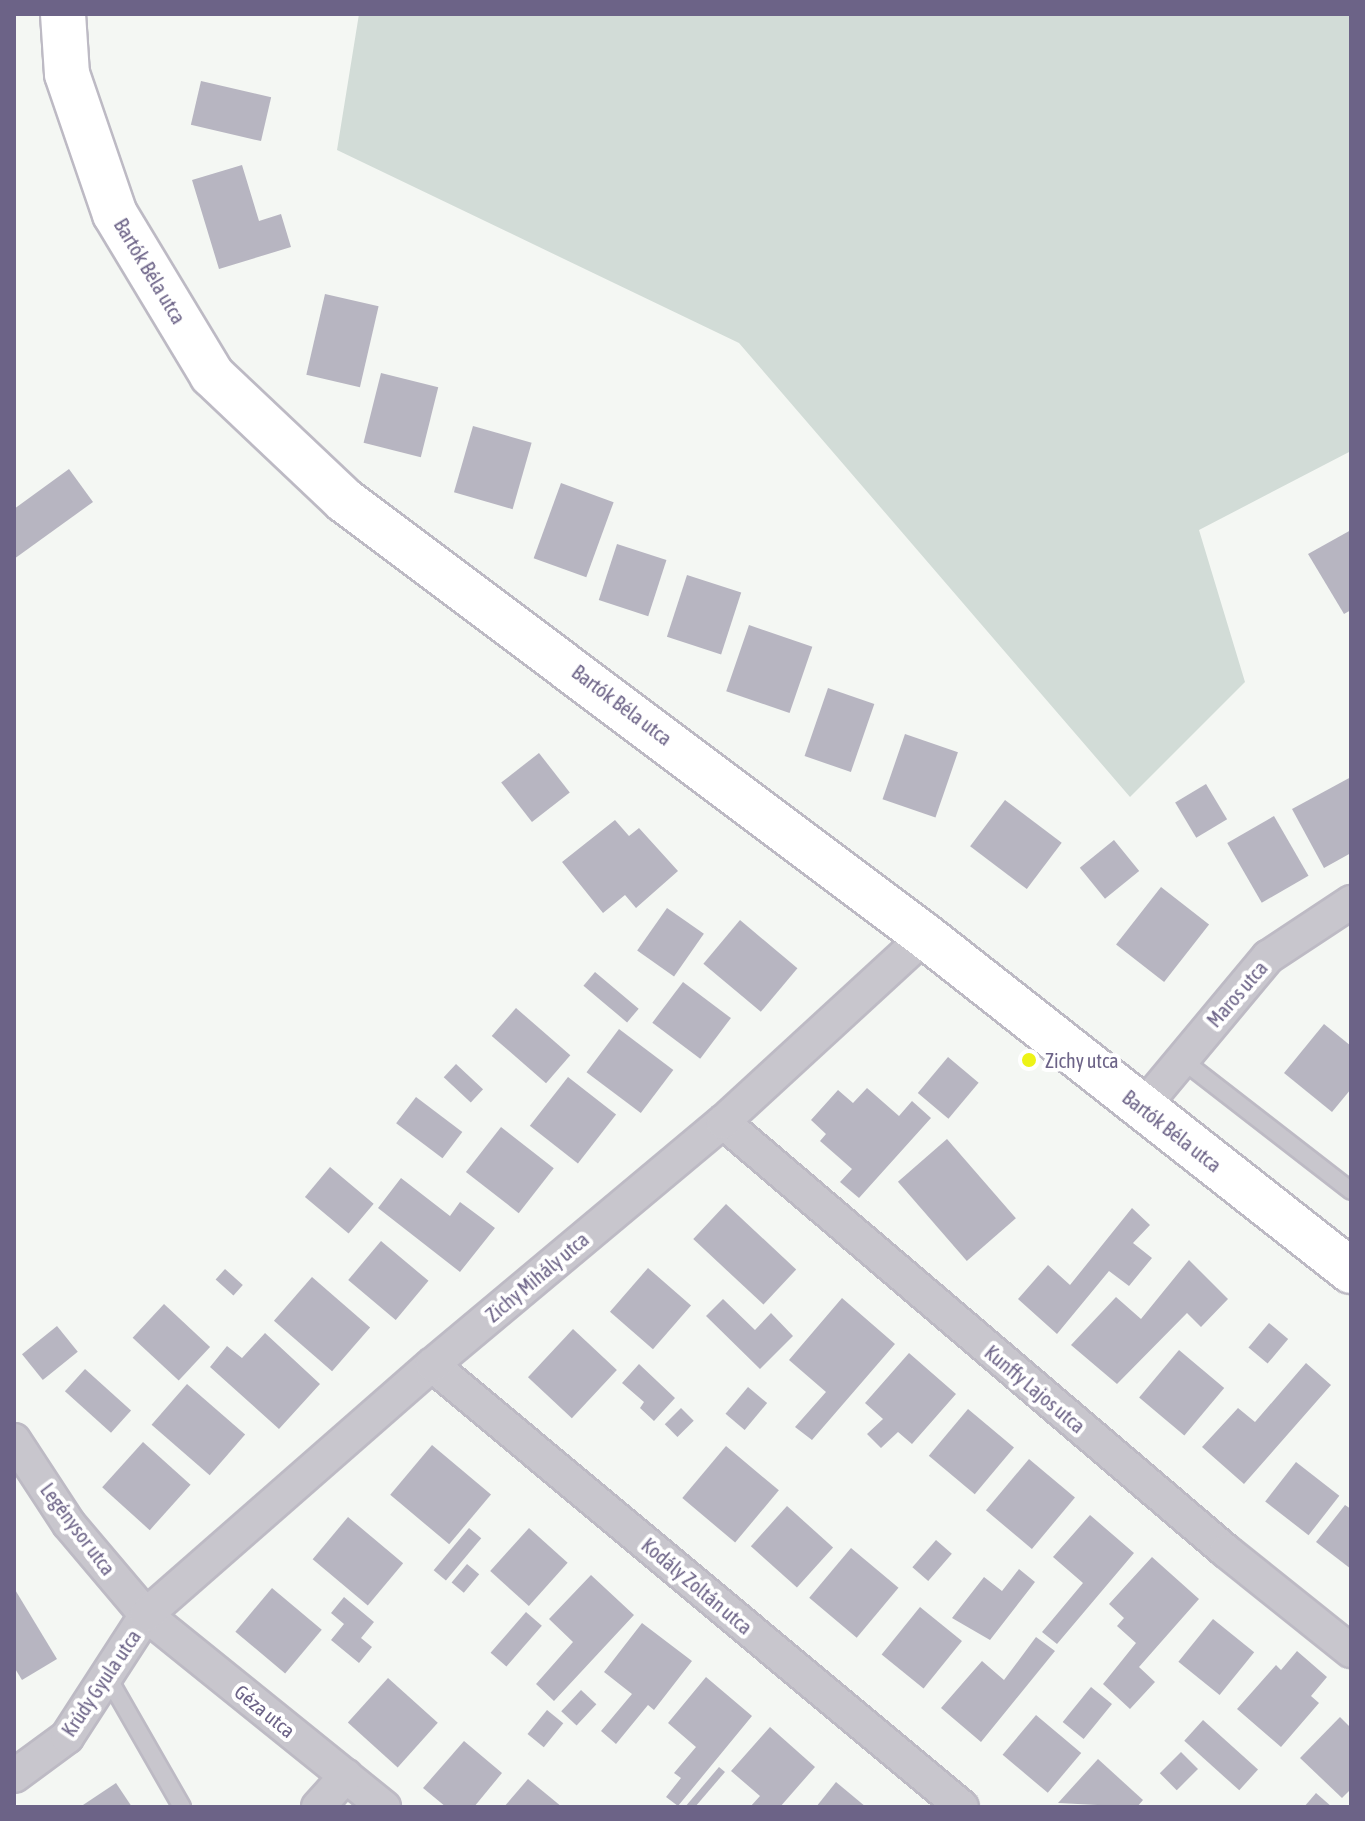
<!DOCTYPE html>
<meta charset="utf-8">
<style>
body{margin:0}
#map{position:relative;width:1365px;height:1821px;overflow:hidden;background:#f4f7f3;font-family:"Asap Condensed",sans-serif}
div>[style]{position:absolute}
[style*='--x']{left:calc(var(--x)*1px);top:calc(var(--y)*1px);width:calc(var(--w)*1px);rotate:calc(var(--a)*1deg)}
.green>*{inset:0;background:#d2dcd7}
.building>*{inset:0;background:#b7b5c1;transform-origin:0 0}
.roads{filter:drop-shadow(2px 0 #bdbac4) drop-shadow(-2px 0 #bdbac4) drop-shadow(0 2px #bdbac4) drop-shadow(0 -2px #bdbac4)}
.lane>*{height:16px;margin:-8px;padding:0 8px;transform-origin:8px;border-radius:8px;background:#c8c6cd}
.street>*{height:32px;margin:-16px;padding:0 16px;transform-origin:16px;border-radius:16px;background:#c8c6cd}
.secondary>*{height:44px;margin:-22px;padding:0 22px;transform-origin:22px;border-radius:22px;background:#fff}
.dots>*{width:22px;height:22px;translate:-50% -50%;box-sizing:border-box;border:4px solid #fff;border-radius:50%}
span{translate:-50% -50%;white-space:nowrap;text-align:center;line-height:1.15;-webkit-text-stroke:8px #fff;paint-order:stroke}
.street-label{font-size:20px;color:#6c6387}
.poi-label{font-size:20px;color:#6c6387}
.left{translate:0 -50%;text-align:left}
.frame{position:absolute;inset:0;border:16px solid #6c6387;pointer-events:none}
</style>
<div id="map">
<div class="green">
<div style="clip-path:polygon(359px 14px,1351px 14px,1351px 451px,1199px 530px,1245px 682px,1130px 797px,739px 343px,337px 150px)"></div>
</div>
<div class="building">
<div style="left:201px;top:81px;width:72px;height:45px;rotate:13deg"></div>
<div style="clip-path:polygon(242px 165px,259px 221px,281px 214px,291px 247px,219px 269px,192px 180px)"></div>
<div style="left:325px;top:294px;width:55px;height:83px;rotate:13deg"></div>
<div style="left:381px;top:373px;width:59px;height:72px;rotate:14deg"></div>
<div style="left:473px;top:426px;width:61px;height:69px;rotate:16deg"></div>
<div style="clip-path:polygon(69px 469px,93px 502px,14px 559px,14px 509px)"></div>
<div style="left:561px;top:483px;width:56px;height:80px;rotate:20deg"></div>
<div style="clip-path:polygon(1351px 530px,1351px 610px,1344px 614px,1308px 554px)"></div>
<div style="left:617px;top:544px;width:52px;height:59px;rotate:18deg"></div>
<div style="left:687px;top:575px;width:57px;height:65px;rotate:18deg"></div>
<div style="left:749px;top:625px;width:67px;height:70px;rotate:19deg"></div>
<div style="left:828px;top:688px;width:49px;height:72px;rotate:19deg"></div>
<div style="left:905px;top:734px;width:56px;height:69px;rotate:19deg"></div>
<div style="left:539px;top:753px;width:50px;height:48px;rotate:52deg"></div>
<div style="clip-path:polygon(1351px 777px,1351px 853px,1324px 868px,1292px 809px)"></div>
<div style="left:1206px;top:784px;width:41px;height:36px;rotate:59deg"></div>
<div style="left:1005px;top:800px;width:71px;height:58px;rotate:37deg"></div>
<div style="left:1274px;top:816px;width:69px;height:54px;rotate:60deg"></div>
<div style="clip-path:polygon(615px 820px,629px 836px,639px 828px,678px 871px,636px 908px,625px 895px,603px 913px,562px 862px)"></div>
<div style="left:1114px;top:840px;width:40px;height:44px;rotate:51deg"></div>
<div style="left:1161px;top:887px;width:61px;height:73px;rotate:38deg"></div>
<div style="left:667px;top:908px;width:45px;height:52px;rotate:35deg"></div>
<div style="left:740px;top:920px;width:75px;height:57px;rotate:40deg"></div>
<div style="left:595px;top:972px;width:57px;height:18px;rotate:40deg"></div>
<div style="left:683px;top:982px;width:60px;height:51px;rotate:37deg"></div>
<div style="left:516px;top:1008px;width:72px;height:37px;rotate:41deg"></div>
<div style="clip-path:polygon(1324px 1024px,1351px 1046px,1351px 1089px,1332px 1112px,1284px 1073px)"></div>
<div style="left:619px;top:1029px;width:68px;height:54px;rotate:37deg"></div>
<div style="left:948px;top:1057px;width:40px;height:47px;rotate:40deg"></div>
<div style="left:456px;top:1064px;width:37px;height:18px;rotate:43deg"></div>
<div style="left:568px;top:1077px;width:61px;height:62px;rotate:38deg"></div>
<div style="clip-path:polygon(867px 1088px,899px 1116px,912px 1101px,931px 1118px,859px 1198px,840px 1182px,852px 1169px,820px 1141px,826px 1134px,811px 1120px,838px 1090px,853px 1103px)"></div>
<div style="left:416px;top:1097px;width:58px;height:33px;rotate:37deg"></div>
<div style="left:501px;top:1127px;width:67px;height:57px;rotate:38deg"></div>
<div style="left:947px;top:1139px;width:105px;height:65px;rotate:49deg"></div>
<div style="left:330px;top:1167px;width:57px;height:39px;rotate:40deg"></div>
<div style="clip-path:polygon(401px 1178px,450px 1216px,460px 1202px,495px 1228px,460px 1272px,378px 1208px)"></div>
<div style="left:726px;top:1204px;width:96px;height:48px;rotate:43deg"></div>
<div style="clip-path:polygon(1132px 1208px,1150px 1225px,1133px 1243px,1152px 1258px,1129px 1286px,1109px 1271px,1057px 1334px,1018px 1299px,1048px 1265px,1070px 1285px)"></div>
<div style="left:381px;top:1241px;width:62px;height:51px;rotate:40deg"></div>
<div style="clip-path:polygon(1189px 1260px,1228px 1299px,1201px 1327px,1187px 1313px,1117px 1384px,1071px 1345px,1116px 1297px,1141px 1319px)"></div>
<div style="left:648px;top:1268px;width:57px;height:58px;rotate:41deg"></div>
<div style="left:225px;top:1269px;width:24px;height:14px;rotate:42deg"></div>
<div style="left:312px;top:1277px;width:77px;height:58px;rotate:41deg"></div>
<div style="clip-path:polygon(842px 1298px,895px 1344px,812px 1440px,795px 1427px,826px 1392px,789px 1360px)"></div>
<div style="clip-path:polygon(723px 1299px,755px 1330px,771px 1313px,793px 1336px,760px 1369px,706px 1316px)"></div>
<div style="left:164px;top:1304px;width:63px;height:46px;rotate:43deg"></div>
<div style="left:1269px;top:1323px;width:25px;height:32px;rotate:40deg"></div>
<div style="left:57px;top:1326px;width:33px;height:45px;rotate:51deg"></div>
<div style="left:573px;top:1329px;width:60px;height:66px;rotate:43deg"></div>
<div style="clip-path:polygon(265px 1333px,320px 1384px,279px 1429px,210px 1367px,227px 1346px,242px 1358px)"></div>
<div style="left:1179px;top:1350px;width:59px;height:62px;rotate:40deg"></div>
<div style="clip-path:polygon(909px 1353px,956px 1394px,912px 1444px,898px 1432px,881px 1448px,867px 1434px,883px 1419px,865px 1403px)"></div>
<div style="clip-path:polygon(1306px 1363px,1331px 1385px,1244px 1484px,1202px 1447px,1238px 1408px,1255px 1422px)"></div>
<div style="clip-path:polygon(639px 1364px,675px 1398px,654px 1421px,640px 1408px,644px 1402px,622px 1383px)"></div>
<div style="left:85px;top:1369px;width:62px;height:30px;rotate:42deg"></div>
<div style="left:187px;top:1384px;width:77px;height:54px;rotate:41deg"></div>
<div style="left:748px;top:1387px;width:25px;height:35px;rotate:40deg"></div>
<div style="left:681px;top:1408px;width:18px;height:23px;rotate:45deg"></div>
<div style="left:968px;top:1409px;width:60px;height:61px;rotate:40deg"></div>
<div style="left:143px;top:1442px;width:64px;height:61px;rotate:42deg"></div>
<div style="left:432px;top:1445px;width:77px;height:65px;rotate:40deg"></div>
<div style="left:726px;top:1446px;width:69px;height:68px;rotate:40deg"></div>
<div style="left:1029px;top:1459px;width:60px;height:67px;rotate:40deg"></div>
<div style="left:1296px;top:1462px;width:55px;height:50px;rotate:38deg"></div>
<div style="clip-path:polygon(1345px 1505px,1351px 1509px,1351px 1569px,1316px 1542px)"></div>
<div style="left:787px;top:1506px;width:62px;height:54px;rotate:42deg"></div>
<div style="clip-path:polygon(1090px 1515px,1134px 1553px,1057px 1644px,1042px 1632px,1083px 1583px,1053px 1557px)"></div>
<div style="left:348px;top:1517px;width:72px;height:55px;rotate:40deg"></div>
<div style="left:469px;top:1528px;width:16px;height:55px;rotate:40deg"></div>
<div style="left:529px;top:1528px;width:52px;height:58px;rotate:42deg"></div>
<div style="left:936px;top:1540px;width:21px;height:36px;rotate:41deg"></div>
<div style="left:851px;top:1548px;width:62px;height:65px;rotate:40deg"></div>
<div style="clip-path:polygon(1152px 1557px,1199px 1599px,1139px 1667px,1155px 1682px,1130px 1709px,1103px 1684px,1136px 1643px,1117px 1626px,1124px 1618px,1109px 1604px)"></div>
<div style="left:467px;top:1564px;width:16px;height:24px;rotate:40deg"></div>
<div style="clip-path:polygon(1019px 1569px,1035px 1582px,990px 1640px,952px 1618px,984px 1577px,1002px 1591px)"></div>
<div style="clip-path:polygon(591px 1575px,634px 1615px,554px 1701px,536px 1684px,573px 1642px,549px 1619px)"></div>
<div style="clip-path:polygon(14px 1588px,57px 1659px,22px 1680px,14px 1667px)"></div>
<div style="left:272px;top:1588px;width:65px;height:57px;rotate:40deg"></div>
<div style="clip-path:polygon(344px 1597px,374px 1622px,361px 1638px,372px 1647px,359px 1663px,331px 1640px,344px 1624px,331px 1613px)"></div>
<div style="left:920px;top:1607px;width:54px;height:61px;rotate:39deg"></div>
<div style="left:526px;top:1612px;width:21px;height:54px;rotate:41deg"></div>
<div style="left:1213px;top:1619px;width:53px;height:55px;rotate:39deg"></div>
<div style="clip-path:polygon(642px 1623px,692px 1661px,654px 1710px,648px 1705px,616px 1744px,601px 1731px,632px 1694px,604px 1672px)"></div>
<div style="clip-path:polygon(1036px 1637px,1055px 1651px,981px 1742px,941px 1708px,982px 1661px,1004px 1680px)"></div>
<div style="clip-path:polygon(1297px 1651px,1327px 1677px,1311px 1696px,1319px 1703px,1281px 1747px,1237px 1709px,1276px 1665px,1281px 1670px)"></div>
<div style="clip-path:polygon(706px 1677px,752px 1716px,678px 1806px,666px 1797px,681px 1778px,674px 1773px,696px 1747px,668px 1723px)"></div>
<div style="left:388px;top:1678px;width:67px;height:60px;rotate:42deg"></div>
<div style="left:1091px;top:1687px;width:27px;height:45px;rotate:39deg"></div>
<div style="left:581px;top:1690px;width:21px;height:29px;rotate:43deg"></div>
<div style="left:547px;top:1710px;width:21px;height:31px;rotate:39deg"></div>
<div style="left:1036px;top:1715px;width:59px;height:52px;rotate:40deg"></div>
<div style="clip-path:polygon(1340px 1717px,1351px 1728px,1351px 1789px,1342px 1798px,1300px 1758px)"></div>
<div style="left:1203px;top:1720px;width:74px;height:28px;rotate:42deg"></div>
<div style="clip-path:polygon(770px 1727px,815px 1767px,780px 1807px,750px 1807px,760px 1796px,731px 1771px)"></div>
<div style="clip-path:polygon(464px 1741px,502px 1773px,474px 1807px,446px 1807px,423px 1788px)"></div>
<div style="left:1181px;top:1752px;width:24px;height:30px;rotate:45deg"></div>
<div style="clip-path:polygon(1098px 1759px,1143px 1800px,1137px 1807px,1058px 1803px)"></div>
<div style="clip-path:polygon(719px 1767px,725px 1772px,695px 1807px,685px 1807px)"></div>
<div style="clip-path:polygon(528px 1779px,562px 1807px,504px 1807px)"></div>
<div style="clip-path:polygon(836px 1782px,866px 1807px,816px 1807px)"></div>
<div style="clip-path:polygon(116px 1783px,132px 1807px,80px 1807px)"></div>
<div style="clip-path:polygon(1316px 1793px,1332px 1807px,1304px 1807px)"></div>
</div>
<div class="roads">
<div class="lane">
<div style="--x:1181;--y:1059;--w:215;--a:37.8"></div>
<div style="--x:107;--y:1676;--w:151;--a:60.2"></div>
</div>
<div class="street">
<div style="--x:1142;--y:1108;--w:197;--a:-50.2"></div>
<div style="--x:1268;--y:957;--w:100;--a:-33.5"></div>
<div style="--x:723;--y:1122;--w:661;--a:40.46"></div>
<div style="--x:1226;--y:1551;--w:160;--a:38.7"></div>
<div style="--x:432;--y:1365;--w:690;--a:39.83"></div>
<div style="--x:14;--y:1440;--w:100;--a:56.8"></div>
<div style="--x:69;--y:1524;--w:119;--a:49.8"></div>
<div style="--x:146;--y:1615;--w:306;--a:38.9"></div>
<div style="--x:14;--y:1776;--w:66;--a:-36.3"></div>
<div style="--x:67;--y:1737;--w:145;--a:-57.1"></div>
<div style="--x:146;--y:1615;--w:380;--a:-41.2"></div>
<div style="--x:432;--y:1365;--w:379;--a:-39.9"></div>
<div style="--x:723;--y:1122;--w:275;--a:-42.6"></div>
<div style="--x:318;--y:1807;--w:42;--a:-47.9"></div>
</div>
<div class="secondary">
<div style="--x:63;--y:14;--w:60;--a:86.2"></div>
<div style="--x:67;--y:74;--w:148;--a:71.1"></div>
<div style="--x:115;--y:214;--w:188;--a:58.9"></div>
<div style="--x:212;--y:375;--w:182;--a:43.4"></div>
<div style="--x:344;--y:500;--w:726;--a:36.89"></div>
<div style="--x:925;--y:936;--w:542;--a:38.18"></div>
</div>
</div>
<div class="dots">
<div style="left:1029px;top:1060px;background:#edf317"></div>
</div>
<div class="street-label">
<span style="left:150px;top:271px;rotate:59deg">Bartók Béla utca</span>
<span style="left:622px;top:705px;rotate:37deg">Bartók Béla utca</span>
<span style="left:1237px;top:994px;rotate:-49deg">Maros utca</span>
<span style="left:1172px;top:1131px;rotate:38deg">Bartók Béla utca</span>
<span style="left:537px;top:1277px;rotate:-40deg">Zichy Mihály utca</span>
<span style="left:1035px;top:1389px;rotate:40deg">Kunffy Lajos utca</span>
<span style="left:78px;top:1529px;rotate:53deg">Legénysor utca</span>
<span style="left:697px;top:1586px;rotate:40deg">Kodály Zoltán utca</span>
<span style="left:101px;top:1683px;rotate:-56deg">Krúdy Gyula utca</span>
<span style="left:265px;top:1711px;rotate:39deg">Géza utca</span>
</div>
<div class="poi-label">
<span class="left" style="left:1045px;top:1060px">Zichy utca</span>
</div>
<div class="frame"></div>
</div>
